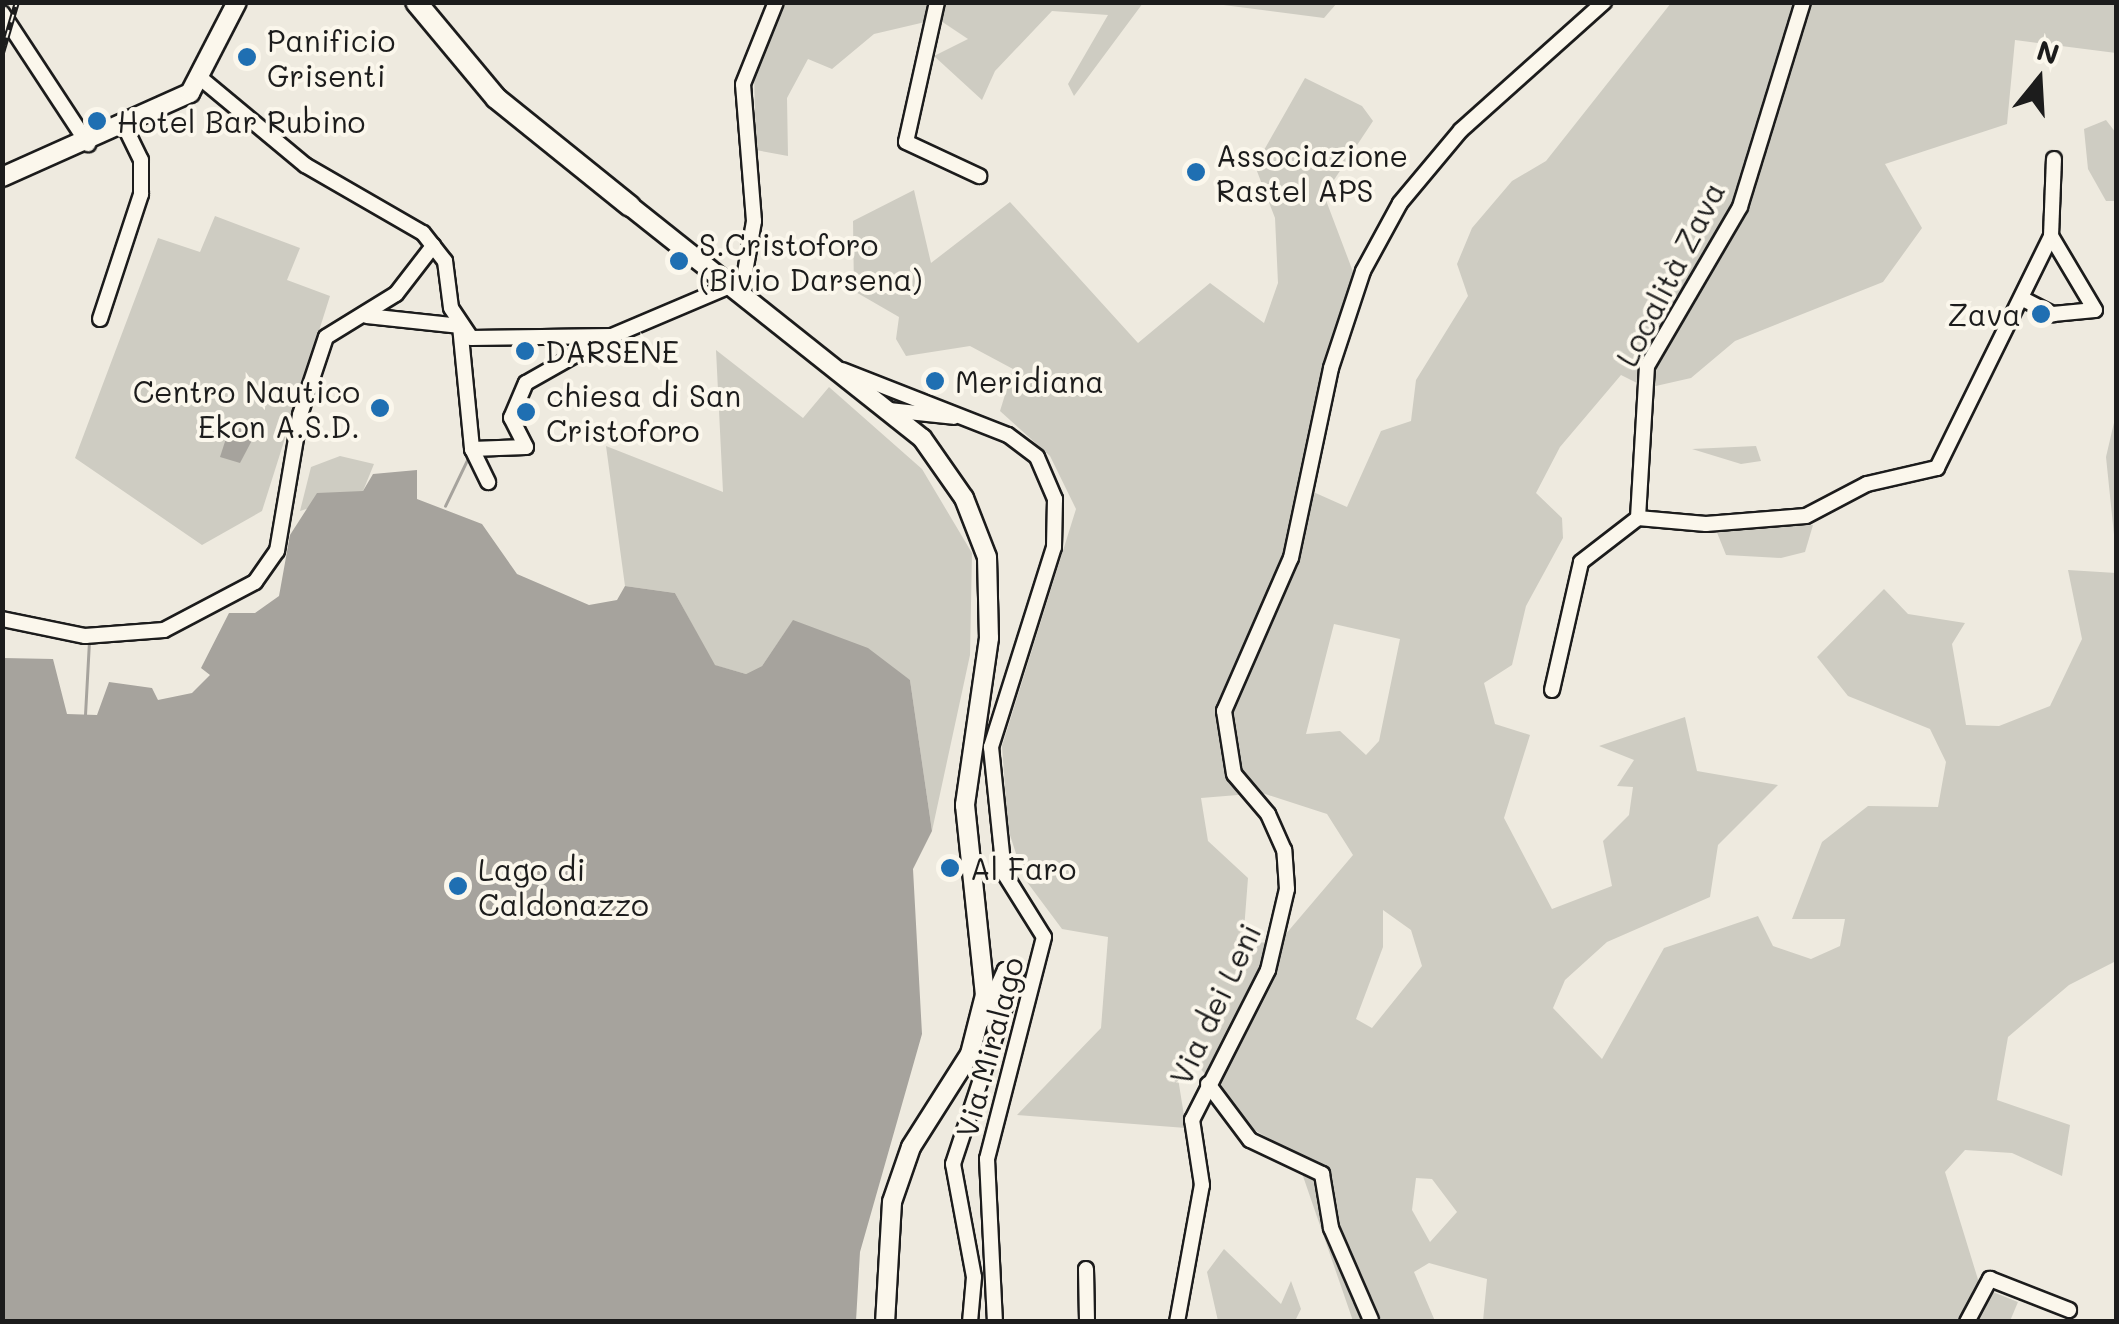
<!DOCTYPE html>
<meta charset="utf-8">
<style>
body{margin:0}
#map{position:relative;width:2119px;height:1324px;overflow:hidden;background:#eeeadf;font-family:Mali,sans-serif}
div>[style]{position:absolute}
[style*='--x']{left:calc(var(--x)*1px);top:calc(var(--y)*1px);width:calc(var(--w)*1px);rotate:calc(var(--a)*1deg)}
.green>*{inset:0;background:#ceccc2}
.water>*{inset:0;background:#a6a39d}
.stream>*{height:2.5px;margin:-1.25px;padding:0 1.25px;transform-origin:1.25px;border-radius:1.25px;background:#a6a39d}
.roads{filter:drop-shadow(2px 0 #1c1c1c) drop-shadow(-2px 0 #1c1c1c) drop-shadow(0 2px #1c1c1c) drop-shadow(0 -2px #1c1c1c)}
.minor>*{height:14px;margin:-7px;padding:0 7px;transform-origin:7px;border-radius:7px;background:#fbf7ec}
.major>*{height:18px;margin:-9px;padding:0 9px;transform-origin:9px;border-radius:9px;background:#fbf7ec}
.highway>*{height:20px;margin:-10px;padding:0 10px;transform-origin:10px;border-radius:10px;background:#fbf7ec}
.rail>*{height:6px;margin-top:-3px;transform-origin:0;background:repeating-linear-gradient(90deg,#fbf7ec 0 8px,#1c1c1c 0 16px);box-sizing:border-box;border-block:2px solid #1c1c1c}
.dots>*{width:28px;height:28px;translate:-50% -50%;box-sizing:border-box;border:5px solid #fbf7ec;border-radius:50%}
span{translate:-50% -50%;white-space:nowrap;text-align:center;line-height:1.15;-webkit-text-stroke:8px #fbf7ec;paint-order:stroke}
.poi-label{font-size:30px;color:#1c1c1c}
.left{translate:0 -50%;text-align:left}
.right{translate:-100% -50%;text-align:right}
.street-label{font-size:30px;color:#1c1c1c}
.frame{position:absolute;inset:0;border:5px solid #1c1c1c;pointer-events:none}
.north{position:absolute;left:1989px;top:30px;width:100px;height:100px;-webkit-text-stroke:8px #fbf7ec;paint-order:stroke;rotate:18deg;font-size:28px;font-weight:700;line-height:40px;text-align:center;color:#1c1c1c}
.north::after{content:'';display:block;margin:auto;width:35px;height:45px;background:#1c1c1c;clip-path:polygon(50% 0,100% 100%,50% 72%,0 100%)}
</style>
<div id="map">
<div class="green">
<div style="clip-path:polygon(783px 3px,1143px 3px,1074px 96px,1068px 84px,1108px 15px,1052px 11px,995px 71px,982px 100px,934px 56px,968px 39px,938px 19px,874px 34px,832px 69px,808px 59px,787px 98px,788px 156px,756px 150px,754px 74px)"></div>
<div style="clip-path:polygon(1208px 3px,1337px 3px,1324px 18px)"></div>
<div style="clip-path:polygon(evenodd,1671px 3px,2116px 3px,2116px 53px,2015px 40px,2007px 124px,1885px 164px,1922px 228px,1883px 282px,1735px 341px,1691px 378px,1647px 388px,1621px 375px,1560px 447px,1536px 493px,1562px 518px,1563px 538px,1526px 606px,1512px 665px,1484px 683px,1495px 724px,1530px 735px,1504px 818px,1552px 909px,1612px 886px,1603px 841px,1629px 815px,1633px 787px,1617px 786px,1634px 760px,1599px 746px,1685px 717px,1697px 771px,1778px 785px,1718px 845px,1710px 897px,1607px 942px,1565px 980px,1553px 1008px,1602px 1059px,1664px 948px,1758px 916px,1773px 946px,1811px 959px,1840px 946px,1845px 919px,1792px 919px,1822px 842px,1868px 806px,1938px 807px,1946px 762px,1930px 729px,1848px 696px,1817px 657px,1884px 589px,1908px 614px,1965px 623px,1952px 644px,1966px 725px,1999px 726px,2050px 706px,2082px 639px,2068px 570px,2116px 573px,2116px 961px,2069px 985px,2008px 1037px,1997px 1100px,2070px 1125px,2062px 1176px,2012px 1153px,1965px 1150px,1945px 1172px,1980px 1286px,1960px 1321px,1483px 1321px,1487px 1279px,1429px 1263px,1414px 1272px,1435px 1321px,1353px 1321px,1295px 1153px,1254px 1130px,1191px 1058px,1177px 1072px,1186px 1128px,1017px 1115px,1101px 1028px,1108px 937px,1062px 929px,1024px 878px,1008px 829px,1002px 746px,1076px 509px,1050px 456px,1000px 411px,1013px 369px,970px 346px,906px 356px,896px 339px,899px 317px,854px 291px,853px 221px,914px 190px,931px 263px,1010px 202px,1138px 343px,1210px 283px,1264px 323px,1278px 283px,1275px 218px,1255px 166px,1305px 78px,1362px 106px,1373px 121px,1324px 195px,1355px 277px,1302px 487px,1347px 507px,1381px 431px,1411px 421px,1416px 380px,1468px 296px,1457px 264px,1472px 228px,1512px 181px,1546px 161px,1671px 3px,1334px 624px,1400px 639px,1379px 741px,1366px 755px,1340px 731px,1306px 734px,1334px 624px,1671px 3px,1262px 793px,1327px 814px,1353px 855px,1279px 942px,1243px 943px,1248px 878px,1208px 841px,1201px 798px,1262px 793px,1671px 3px,1383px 910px,1411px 930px,1422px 966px,1372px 1028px,1356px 1019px,1383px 947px,1383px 910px,1671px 3px,1416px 1178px,1432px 1179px,1457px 1212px,1430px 1242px,1412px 1210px,1416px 1178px)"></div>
<div style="clip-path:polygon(2106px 120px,2116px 133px,2116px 201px,2106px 201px,2088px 169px,2084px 129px)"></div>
<div style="clip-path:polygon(215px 216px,300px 248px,287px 280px,330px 296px,262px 511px,202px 545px,75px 458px,158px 238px,200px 252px)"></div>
<div style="clip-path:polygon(716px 350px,803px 418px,829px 387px,922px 469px,972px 553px,970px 655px,932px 831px,910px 680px,793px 621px,762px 666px,746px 674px,714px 665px,675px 593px,625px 586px,606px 446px,723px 492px)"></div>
<div style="clip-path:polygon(2116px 414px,2116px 554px,2106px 457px)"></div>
<div style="clip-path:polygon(1756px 446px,1761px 461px,1741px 464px,1692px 449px)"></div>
<div style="clip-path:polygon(340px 456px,374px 464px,363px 491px,300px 511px,311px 467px)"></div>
<div style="clip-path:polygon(1813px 525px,1805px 552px,1781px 558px,1726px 555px,1716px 530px)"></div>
<div style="clip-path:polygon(1224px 1249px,1281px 1304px,1291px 1281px,1301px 1309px,1295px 1321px,1218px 1321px,1207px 1272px)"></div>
<div style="clip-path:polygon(1983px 1288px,2018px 1302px,2010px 1321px,1970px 1322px)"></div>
</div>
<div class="water">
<div style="clip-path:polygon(232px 420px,258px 429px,240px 463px,220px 457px)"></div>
<div style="clip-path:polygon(417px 470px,417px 499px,482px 524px,517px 574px,589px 605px,617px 600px,625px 586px,675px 593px,715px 665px,746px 674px,762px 666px,793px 620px,868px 648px,910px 680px,932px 831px,913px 869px,922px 1034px,860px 1252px,856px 1321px,3px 1321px,3px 658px,53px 659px,67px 714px,97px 715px,109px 682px,152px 688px,158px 700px,192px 693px,210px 675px,201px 668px,229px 613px,255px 613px,279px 596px,290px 535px,317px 493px,363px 491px,373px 474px)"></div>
</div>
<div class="stream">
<div style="--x:445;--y:506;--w:55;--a:-64.4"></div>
<div style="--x:85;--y:715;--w:75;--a:-86.9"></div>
</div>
<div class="roads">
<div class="minor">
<div style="--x:937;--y:2;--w:143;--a:102.5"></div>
<div style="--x:906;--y:142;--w:81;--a:25"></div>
<div style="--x:1803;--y:2;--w:214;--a:107.1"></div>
<div style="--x:1740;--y:207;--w:184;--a:120.3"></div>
<div style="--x:1647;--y:366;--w:152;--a:93.4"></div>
<div style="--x:1638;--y:518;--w:68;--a:5"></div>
<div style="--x:1706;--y:524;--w:100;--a:-4.6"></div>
<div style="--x:1806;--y:516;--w:69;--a:-27.7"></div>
<div style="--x:1867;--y:484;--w:72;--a:-12.9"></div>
<div style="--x:1937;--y:468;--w:258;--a:-63.8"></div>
<div style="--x:2;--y:13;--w:157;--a:56.7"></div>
<div style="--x:203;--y:80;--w:133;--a:39.8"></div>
<div style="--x:305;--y:165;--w:136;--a:30"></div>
<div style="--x:423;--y:233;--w:36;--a:52"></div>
<div style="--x:445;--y:261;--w:47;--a:82.7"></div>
<div style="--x:451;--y:308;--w:36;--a:56"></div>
<div style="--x:471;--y:338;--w:141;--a:-0.8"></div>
<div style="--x:612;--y:336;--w:128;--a:-23"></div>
<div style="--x:741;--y:295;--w:75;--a:-80"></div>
<div style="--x:754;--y:221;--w:137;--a:-94.6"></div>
<div style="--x:743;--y:84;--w:88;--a:-68.1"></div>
<div style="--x:2023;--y:299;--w:34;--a:27"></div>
<div style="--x:2053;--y:314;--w:42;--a:-5.4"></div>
<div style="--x:2095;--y:310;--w:86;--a:-120.7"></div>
<div style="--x:2051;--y:236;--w:77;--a:-87.8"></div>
<div style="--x:367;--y:316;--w:94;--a:6.1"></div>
<div style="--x:100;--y:319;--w:132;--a:-71.8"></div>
<div style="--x:141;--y:194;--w:34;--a:-90"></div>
<div style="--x:141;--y:160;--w:37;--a:-116"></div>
<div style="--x:460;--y:326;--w:124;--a:84.4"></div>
<div style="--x:842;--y:370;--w:178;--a:21.4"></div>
<div style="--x:1008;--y:435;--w:36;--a:37"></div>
<div style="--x:1037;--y:457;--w:46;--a:66.8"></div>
<div style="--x:1055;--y:499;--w:48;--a:91.2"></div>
<div style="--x:1054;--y:547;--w:210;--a:107.5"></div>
<div style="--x:991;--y:747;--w:127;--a:84.1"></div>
<div style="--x:1004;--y:873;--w:75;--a:58"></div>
<div style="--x:1044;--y:937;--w:229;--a:104.4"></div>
<div style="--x:987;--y:1159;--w:163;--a:87.2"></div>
<div style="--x:889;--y:410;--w:65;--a:6.1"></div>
<div style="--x:472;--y:449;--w:54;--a:-2.1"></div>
<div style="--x:526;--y:447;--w:33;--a:-117"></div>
<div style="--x:511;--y:418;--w:38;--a:-67"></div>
<div style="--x:526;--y:383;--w:93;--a:-29.6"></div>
<div style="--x:472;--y:449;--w:37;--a:64"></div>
<div style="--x:2;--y:619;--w:85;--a:11.6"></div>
<div style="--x:85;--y:636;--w:79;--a:-4.3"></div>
<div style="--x:164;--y:630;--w:103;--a:-27.8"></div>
<div style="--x:255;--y:582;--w:38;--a:-55"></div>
<div style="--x:277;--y:551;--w:138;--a:-80.4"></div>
<div style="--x:300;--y:415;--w:82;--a:-71.6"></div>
<div style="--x:326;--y:337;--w:82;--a:-31.6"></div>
<div style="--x:396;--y:294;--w:61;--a:-52.4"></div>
<div style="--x:1552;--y:690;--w:131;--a:-77.2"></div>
<div style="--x:1581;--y:562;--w:72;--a:-37.7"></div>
<div style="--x:1208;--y:1084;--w:70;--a:53.1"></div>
<div style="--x:1250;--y:1140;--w:80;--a:25.3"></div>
<div style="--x:1322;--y:1174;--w:55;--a:80.5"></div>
<div style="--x:1331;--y:1228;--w:100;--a:66.5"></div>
<div style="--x:1086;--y:1269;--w:53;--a:88.9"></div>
<div style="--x:970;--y:1322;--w:45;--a:-84.9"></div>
<div style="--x:974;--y:1277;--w:115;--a:-100.5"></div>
<div style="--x:953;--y:1164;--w:203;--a:-71.7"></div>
<div style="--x:1017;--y:971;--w:12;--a:-175"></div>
<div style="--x:1005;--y:970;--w:56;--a:114.3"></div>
<div style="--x:1177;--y:1322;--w:139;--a:-79.7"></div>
<div style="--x:1202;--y:1185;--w:66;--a:-98.7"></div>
<div style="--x:1192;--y:1120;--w:168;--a:-63.1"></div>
<div style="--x:1268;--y:970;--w:83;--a:-76.8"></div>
<div style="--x:1287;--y:889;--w:39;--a:-94"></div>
<div style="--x:1284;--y:850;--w:39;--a:-114"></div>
<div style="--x:1268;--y:814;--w:52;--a:-130.4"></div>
<div style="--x:1234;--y:774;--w:64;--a:-99"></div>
<div style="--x:1224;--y:711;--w:167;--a:-66.4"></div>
<div style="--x:1291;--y:558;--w:194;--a:-78.1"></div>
<div style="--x:1331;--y:368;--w:102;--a:-71.7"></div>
<div style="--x:1363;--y:271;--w:77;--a:-61.4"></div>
<div style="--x:1400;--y:203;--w:95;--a:-50.1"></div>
<div style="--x:1461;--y:130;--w:192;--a:-41.8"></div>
<div style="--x:1967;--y:1322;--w:49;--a:-61.9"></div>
<div style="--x:1990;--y:1279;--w:85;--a:21.4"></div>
</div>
<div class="major">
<div style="--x:2;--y:177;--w:206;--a:-24.1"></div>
<div style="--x:190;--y:93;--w:102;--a:-62.7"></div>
<div style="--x:630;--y:206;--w:373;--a:38.5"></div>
<div style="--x:922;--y:438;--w:73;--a:55"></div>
<div style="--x:964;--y:498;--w:63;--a:68.7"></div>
<div style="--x:987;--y:557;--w:81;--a:88.6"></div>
<div style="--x:989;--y:638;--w:169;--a:98.2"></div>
<div style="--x:965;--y:805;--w:191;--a:84"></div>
<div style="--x:985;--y:995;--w:61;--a:104.3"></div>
<div style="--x:970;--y:1054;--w:110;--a:122.4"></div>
<div style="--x:911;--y:1147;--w:58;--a:109.1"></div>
<div style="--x:892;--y:1202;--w:120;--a:93.3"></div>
</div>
<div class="highway">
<div style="--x:416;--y:2;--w:125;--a:50.2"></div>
<div style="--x:496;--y:98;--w:172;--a:38.9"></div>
</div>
</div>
<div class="rail">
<div style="--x:2;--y:53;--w:53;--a:-73.6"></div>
</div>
<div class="dots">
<div style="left:247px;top:57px;background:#1f6fb2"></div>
<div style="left:97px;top:121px;background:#1f6fb2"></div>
<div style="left:1196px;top:172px;background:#1f6fb2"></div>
<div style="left:679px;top:261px;background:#1f6fb2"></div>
<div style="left:2041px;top:314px;background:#1f6fb2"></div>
<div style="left:525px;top:351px;background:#1f6fb2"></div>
<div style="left:935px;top:381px;background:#1f6fb2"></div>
<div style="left:380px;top:408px;background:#1f6fb2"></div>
<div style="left:526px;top:412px;background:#1f6fb2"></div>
<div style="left:950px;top:868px;background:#1f6fb2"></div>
<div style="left:458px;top:886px;background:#1f6fb2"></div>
</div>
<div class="poi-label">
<span class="left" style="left:267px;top:57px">Panificio<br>Grisenti</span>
<span class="left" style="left:117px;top:121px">Hotel Bar Rubino</span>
<span class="left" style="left:1216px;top:172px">Associazione<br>Rastel APS</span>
<span class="left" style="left:699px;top:261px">S.Cristoforo<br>(Bivio Darsena)</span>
<span class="right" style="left:2021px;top:314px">Zava</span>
<span class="left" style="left:545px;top:351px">DARSENE</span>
<span class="left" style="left:955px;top:381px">Meridiana</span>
<span class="right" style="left:360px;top:408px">Centro Nautico<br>Ekon A.S.D.</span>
<span class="left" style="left:546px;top:412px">chiesa di San<br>Cristoforo</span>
<span class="left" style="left:970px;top:868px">Al Faro</span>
<span class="left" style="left:478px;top:886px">Lago di<br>Caldonazzo</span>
</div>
<div class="street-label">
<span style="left:1670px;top:274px;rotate:-63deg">Località Zava</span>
<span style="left:1215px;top:1004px;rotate:-65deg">Via dei Leni</span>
<span style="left:989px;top:1047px;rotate:-75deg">Via Miralago</span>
</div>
<div class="frame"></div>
<div class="north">N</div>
</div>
